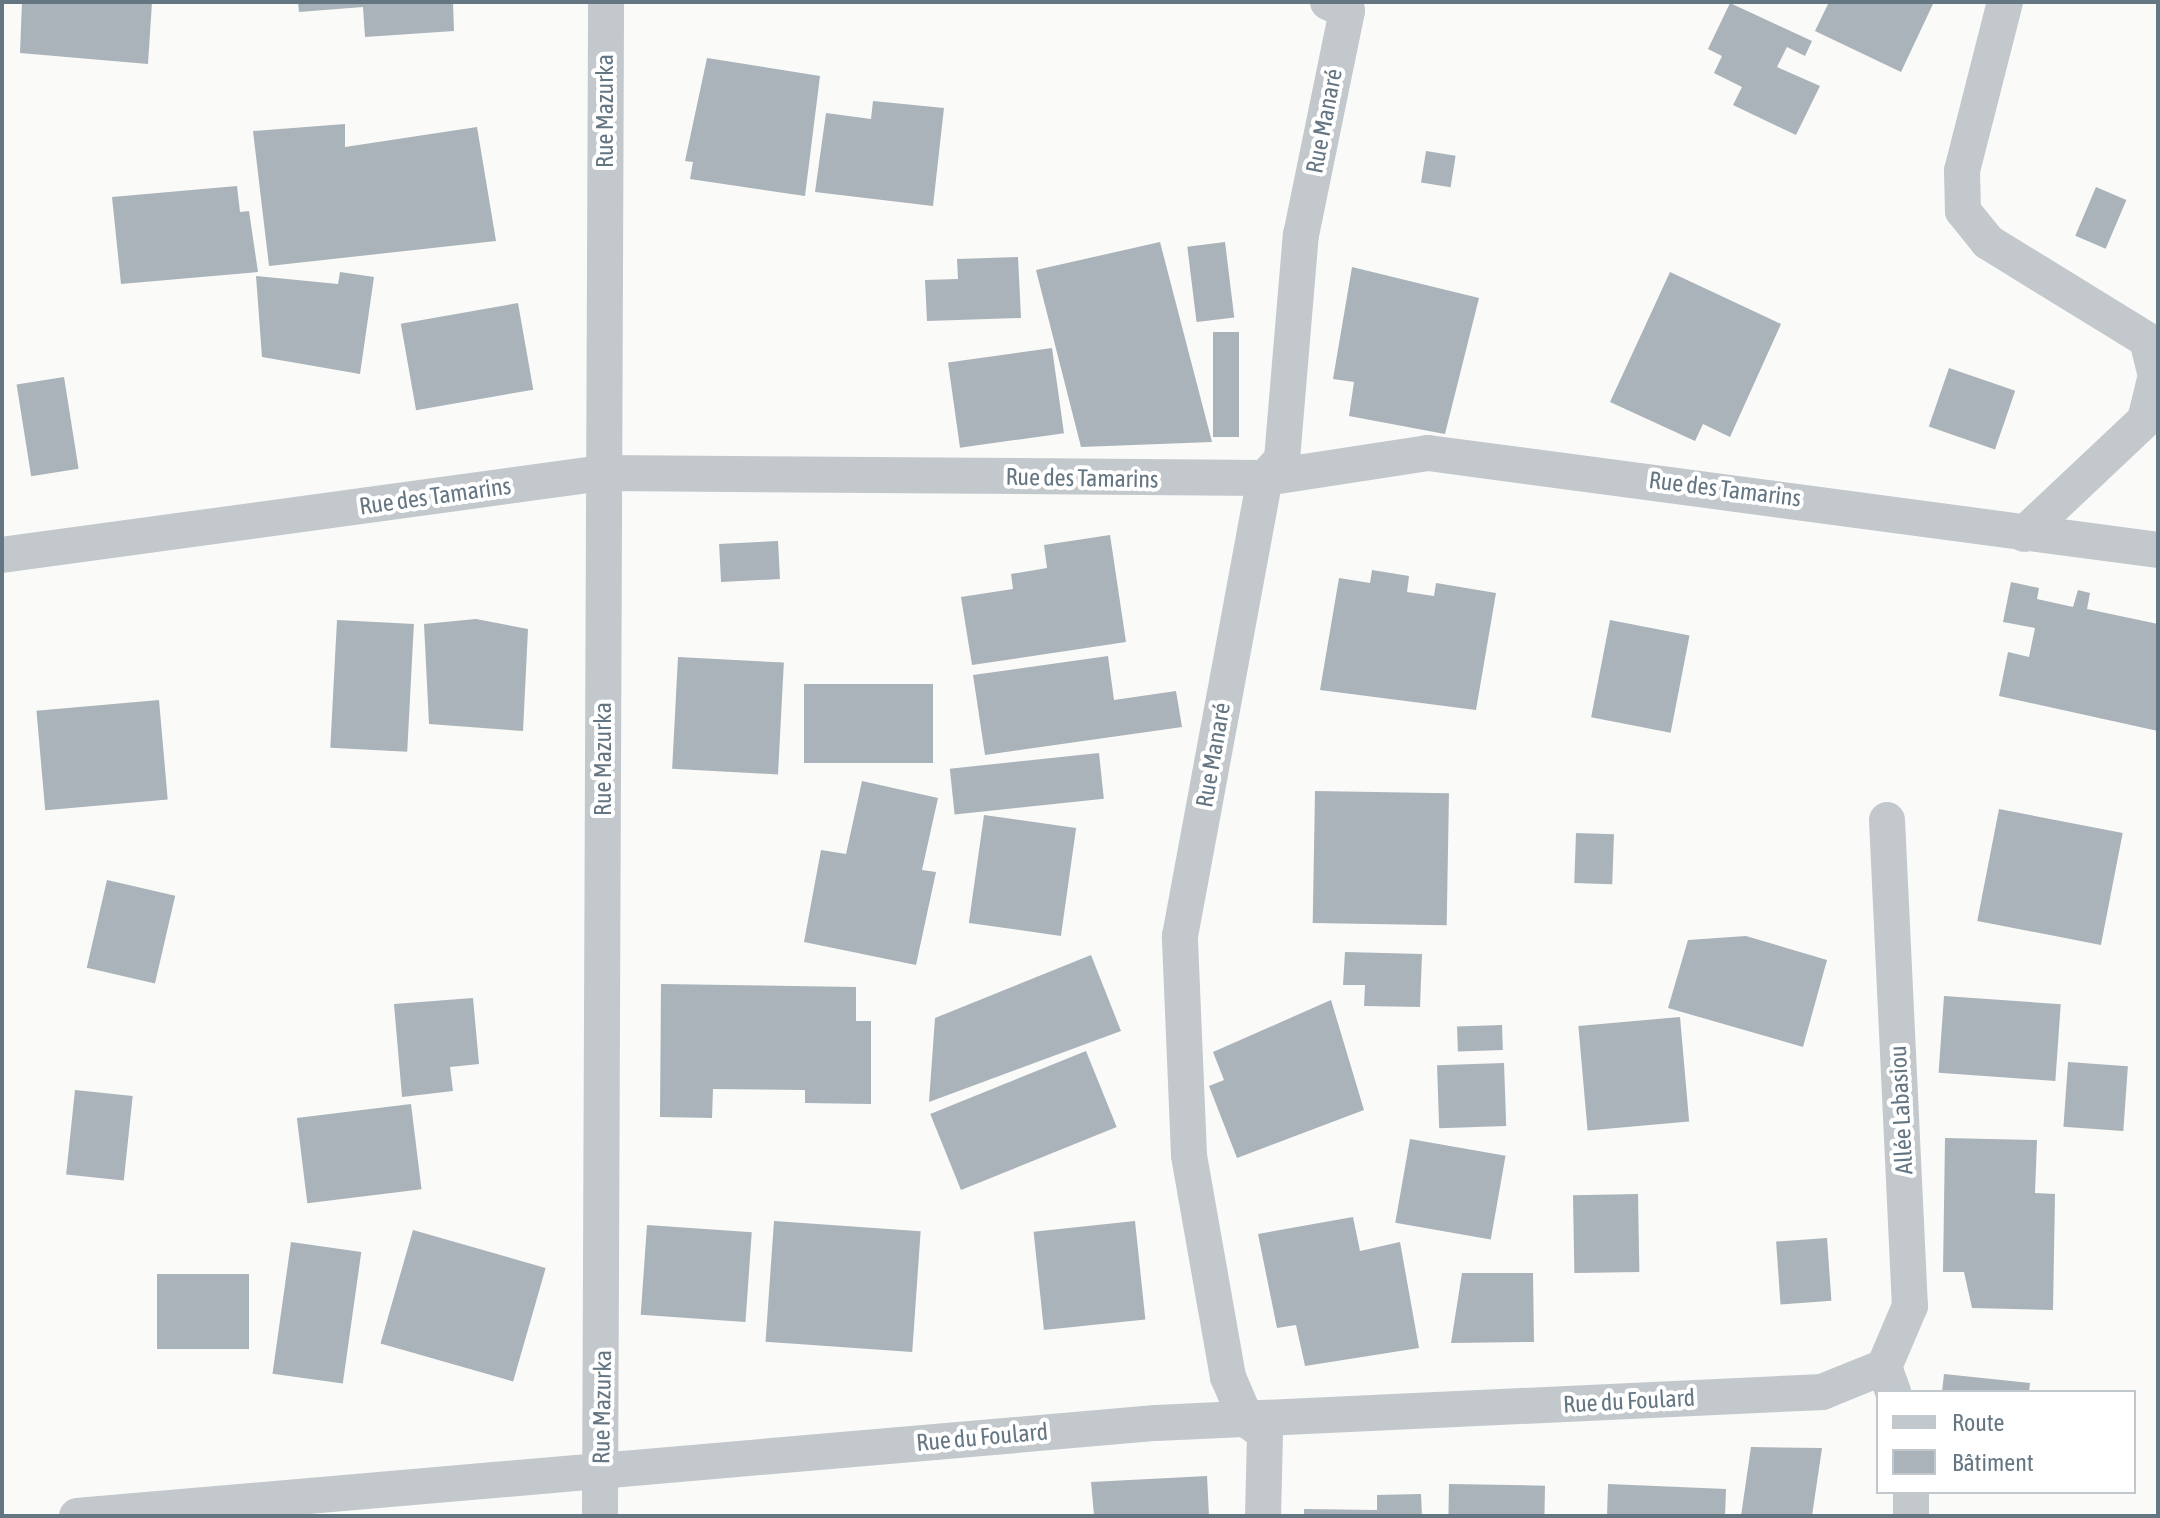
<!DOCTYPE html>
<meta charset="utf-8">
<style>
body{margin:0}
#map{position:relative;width:2160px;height:1518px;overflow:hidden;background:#fafaf8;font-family:"Asap Condensed",sans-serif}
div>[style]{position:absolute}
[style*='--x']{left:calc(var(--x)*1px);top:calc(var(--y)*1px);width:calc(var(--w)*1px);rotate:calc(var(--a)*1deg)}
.building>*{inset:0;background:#aab3b9;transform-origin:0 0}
.street>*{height:36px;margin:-18px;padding:0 18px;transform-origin:18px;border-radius:18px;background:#c3c8cc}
span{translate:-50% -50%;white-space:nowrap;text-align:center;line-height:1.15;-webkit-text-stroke:8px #fff;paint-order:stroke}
.street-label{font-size:24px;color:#657683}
.frame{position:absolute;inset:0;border:4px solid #657683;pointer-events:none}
.legend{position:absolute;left:1876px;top:1390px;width:260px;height:104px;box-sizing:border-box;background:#fff;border:2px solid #c1c8cd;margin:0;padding:10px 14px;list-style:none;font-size:24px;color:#657683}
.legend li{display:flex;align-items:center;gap:16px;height:40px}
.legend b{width:40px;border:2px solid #c1c8cd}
</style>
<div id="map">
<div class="building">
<div style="clip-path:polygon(22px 2px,152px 2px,148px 64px,20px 53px)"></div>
<div style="clip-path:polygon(298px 2px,453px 2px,454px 31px,365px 37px,363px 7px,299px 12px)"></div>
<div style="clip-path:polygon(1829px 2px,1928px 2px,1933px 4px,1901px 72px,1815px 31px)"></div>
<div style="clip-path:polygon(1730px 3px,1812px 41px,1805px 56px,1787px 47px,1777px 67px,1820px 86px,1796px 135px,1733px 105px,1742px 87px,1714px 73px,1722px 56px,1708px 49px)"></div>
<div style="clip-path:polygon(707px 58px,820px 76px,805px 196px,690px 179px,693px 162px,685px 161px)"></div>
<div style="clip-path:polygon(873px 101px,944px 108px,933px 206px,815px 192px,826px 113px,871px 119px)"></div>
<div style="clip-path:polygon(345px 124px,345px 147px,477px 127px,496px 241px,269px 266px,253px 131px)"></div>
<div style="left:1426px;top:151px;width:30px;height:32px;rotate:9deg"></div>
<div style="clip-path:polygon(237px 186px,240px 212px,249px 211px,258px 272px,121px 284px,112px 197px)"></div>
<div style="left:2096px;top:187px;width:33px;height:53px;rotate:23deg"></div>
<div style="clip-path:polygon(1160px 242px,1212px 442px,1081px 447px,1036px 270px)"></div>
<div style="left:1225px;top:242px;width:76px;height:38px;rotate:83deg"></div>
<div style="clip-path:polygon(1018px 257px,1021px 318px,927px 321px,925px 280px,958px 279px,957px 259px)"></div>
<div style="clip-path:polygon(1352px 267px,1479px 298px,1445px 434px,1349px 416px,1354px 382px,1333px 379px)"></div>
<div style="clip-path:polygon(340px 272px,374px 277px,360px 374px,262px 357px,256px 276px,338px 284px)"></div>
<div style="clip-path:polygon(1670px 272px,1781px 324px,1730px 437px,1703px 424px,1695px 441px,1610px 402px)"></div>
<div style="left:518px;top:303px;width:88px;height:119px;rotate:80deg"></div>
<div style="left:1213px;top:332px;width:26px;height:105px"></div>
<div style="left:1052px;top:348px;width:86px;height:105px;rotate:82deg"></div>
<div style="left:1949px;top:368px;width:70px;height:62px;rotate:19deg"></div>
<div style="left:64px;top:377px;width:93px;height:48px;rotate:81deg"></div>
<div style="clip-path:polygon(1110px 535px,1126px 642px,972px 665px,961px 597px,1013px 589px,1011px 574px,1047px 568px,1044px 545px)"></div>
<div style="left:778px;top:541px;width:38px;height:59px;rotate:87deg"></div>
<div style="clip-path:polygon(1372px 570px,1409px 576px,1407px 592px,1434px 596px,1436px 583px,1496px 593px,1476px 710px,1320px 690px,1339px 578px,1370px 583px)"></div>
<div style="clip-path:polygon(2011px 582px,2039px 588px,2037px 599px,2073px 607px,2078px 590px,2090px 593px,2087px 609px,2158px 624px,2158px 731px,1999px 696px,2008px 652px,2029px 657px,2035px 628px,2003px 622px)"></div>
<div style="clip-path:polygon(476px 619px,528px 629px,523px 731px,429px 724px,424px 624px)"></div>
<div style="left:337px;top:620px;width:77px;height:128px;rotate:3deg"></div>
<div style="left:1610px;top:620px;width:81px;height:99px;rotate:11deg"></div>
<div style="clip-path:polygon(1108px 656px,1114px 700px,1176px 691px,1182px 727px,985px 755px,973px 675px)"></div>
<div style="left:678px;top:657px;width:106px;height:112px;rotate:3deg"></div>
<div style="left:804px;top:684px;width:129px;height:79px"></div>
<div style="left:159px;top:700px;width:100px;height:123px;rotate:85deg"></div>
<div style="left:1099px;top:753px;width:46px;height:150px;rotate:84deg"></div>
<div style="clip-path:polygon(862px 781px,938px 798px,922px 870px,936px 872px,916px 965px,804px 942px,821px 850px,846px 854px)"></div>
<div style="left:1315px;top:791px;width:134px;height:132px;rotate:1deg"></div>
<div style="left:1999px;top:809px;width:126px;height:114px;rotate:11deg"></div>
<div style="left:984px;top:815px;width:93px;height:109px;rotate:8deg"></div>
<div style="left:1576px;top:833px;width:38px;height:50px;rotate:2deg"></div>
<div style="left:107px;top:880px;width:70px;height:90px;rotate:13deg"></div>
<div style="clip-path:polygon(1746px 936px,1827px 960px,1803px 1047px,1668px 1008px,1688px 940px)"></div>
<div style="clip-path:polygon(1345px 952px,1422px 954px,1420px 1007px,1364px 1006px,1365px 985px,1343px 985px)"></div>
<div style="clip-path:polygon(1091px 955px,1121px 1031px,929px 1102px,935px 1018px)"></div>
<div style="clip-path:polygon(661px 984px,856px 987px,856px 1021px,871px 1021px,871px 1104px,805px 1103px,805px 1090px,713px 1089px,712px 1118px,660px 1117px)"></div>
<div style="left:1944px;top:996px;width:117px;height:77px;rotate:4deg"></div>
<div style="clip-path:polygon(473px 998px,479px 1064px,450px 1067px,453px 1091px,402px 1097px,394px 1004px)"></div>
<div style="clip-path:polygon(1331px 1000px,1364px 1110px,1237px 1158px,1209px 1086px,1224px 1080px,1213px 1052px)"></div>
<div style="left:1680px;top:1017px;width:105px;height:102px;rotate:85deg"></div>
<div style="left:1502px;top:1025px;width:25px;height:45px;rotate:88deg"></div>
<div style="left:1086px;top:1051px;width:82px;height:168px;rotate:68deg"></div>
<div style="left:2068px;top:1062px;width:60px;height:65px;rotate:4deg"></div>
<div style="left:1504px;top:1063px;width:63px;height:67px;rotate:88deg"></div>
<div style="left:75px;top:1090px;width:58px;height:85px;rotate:6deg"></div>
<div style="left:411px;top:1104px;width:86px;height:115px;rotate:83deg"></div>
<div style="clip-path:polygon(1945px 1138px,2037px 1140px,2035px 1193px,2055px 1194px,2053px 1310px,1972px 1308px,1964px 1272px,1943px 1272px)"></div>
<div style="left:1410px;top:1139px;width:97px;height:85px;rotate:10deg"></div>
<div style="left:1638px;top:1194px;width:78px;height:65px;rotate:89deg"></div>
<div style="clip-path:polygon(1353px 1217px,1360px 1251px,1400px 1242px,1419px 1348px,1305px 1366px,1296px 1325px,1277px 1328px,1258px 1234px)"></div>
<div style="left:774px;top:1221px;width:147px;height:121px;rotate:4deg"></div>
<div style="left:1135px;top:1221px;width:99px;height:102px;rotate:84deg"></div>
<div style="left:647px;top:1225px;width:105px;height:90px;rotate:4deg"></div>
<div style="left:413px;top:1230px;width:138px;height:118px;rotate:16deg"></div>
<div style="left:1827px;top:1238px;width:63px;height:51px;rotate:86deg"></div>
<div style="left:291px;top:1242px;width:71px;height:133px;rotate:8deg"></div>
<div style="clip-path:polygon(1462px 1273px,1533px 1273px,1534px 1342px,1451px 1343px)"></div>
<div style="left:157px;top:1274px;width:92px;height:75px"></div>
<div style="clip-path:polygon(1944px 1374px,2030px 1383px,2029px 1392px,1942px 1392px)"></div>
<div style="clip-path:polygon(1751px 1447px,1822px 1448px,1812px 1516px,1741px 1516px)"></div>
<div style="clip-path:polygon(1207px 1476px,1209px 1516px,1094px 1515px,1091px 1482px)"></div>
<div style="left:1449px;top:1484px;width:96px;height:32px;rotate:1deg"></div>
<div style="clip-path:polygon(1608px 1484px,1726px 1489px,1725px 1516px,1607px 1516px)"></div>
<div style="clip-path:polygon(1421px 1494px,1422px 1516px,1304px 1516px,1304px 1509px,1377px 1510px,1377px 1495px)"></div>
</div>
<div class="street">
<div style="--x:2005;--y:2;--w:174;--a:104.3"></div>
<div style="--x:1962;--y:171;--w:40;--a:88.6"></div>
<div style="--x:1963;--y:211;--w:40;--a:51"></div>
<div style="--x:1988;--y:242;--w:187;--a:31.6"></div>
<div style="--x:2147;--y:340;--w:36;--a:76"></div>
<div style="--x:2156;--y:375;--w:46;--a:103.7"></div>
<div style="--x:2145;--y:420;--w:166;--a:136.7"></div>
<div style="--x:2;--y:555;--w:607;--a:-7.77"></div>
<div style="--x:603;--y:473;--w:662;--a:0.43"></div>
<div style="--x:1265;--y:478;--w:165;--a:-8.7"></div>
<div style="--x:1428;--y:453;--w:736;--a:7.57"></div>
<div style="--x:1887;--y:820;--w:487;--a:87.3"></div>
<div style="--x:1910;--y:1306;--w:66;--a:113.1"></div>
<div style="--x:1884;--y:1367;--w:27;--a:70"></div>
<div style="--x:1911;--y:1492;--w:24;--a:90"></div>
<div style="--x:77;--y:1516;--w:1083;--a:-4.93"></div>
<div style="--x:1156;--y:1423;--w:667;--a:-2.66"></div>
<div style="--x:1822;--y:1392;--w:67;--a:-22"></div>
<div style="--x:600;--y:1516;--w:1514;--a:-89.77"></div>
<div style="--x:1263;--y:1516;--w:83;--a:-88.6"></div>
<div style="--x:1265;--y:1433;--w:24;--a:-144"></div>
<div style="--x:1246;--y:1419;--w:46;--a:-113.2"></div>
<div style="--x:1228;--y:1377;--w:225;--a:-100"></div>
<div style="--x:1189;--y:1155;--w:219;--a:-92.4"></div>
<div style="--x:1180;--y:936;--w:466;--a:-79.5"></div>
<div style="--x:1265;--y:478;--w:25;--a:-48"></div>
<div style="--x:1282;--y:459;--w:225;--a:-85.2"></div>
<div style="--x:1301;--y:235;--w:229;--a:-78.4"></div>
<div style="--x:1347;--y:11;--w:21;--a:-155"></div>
</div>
<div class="street-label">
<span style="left:605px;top:111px;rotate:-90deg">Rue Mazurka</span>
<span style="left:1324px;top:121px;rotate:-79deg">Rue Manaré</span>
<span style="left:1082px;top:478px;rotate:1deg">Rue des Tamarins</span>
<span style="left:1725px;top:489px;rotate:7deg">Rue des Tamarins</span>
<span style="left:435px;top:496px;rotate:-8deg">Rue des Tamarins</span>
<span style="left:1213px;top:755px;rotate:-80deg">Rue Manaré</span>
<span style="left:603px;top:759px;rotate:-90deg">Rue Mazurka</span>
<span style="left:1901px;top:1110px;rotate:-93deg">Allée Labasiou</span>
<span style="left:1629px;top:1401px;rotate:-3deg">Rue du Foulard</span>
<span style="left:602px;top:1407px;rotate:-89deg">Rue Mazurka</span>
<span style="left:982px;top:1437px;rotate:-5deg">Rue du Foulard</span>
</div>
<div class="frame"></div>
<ul class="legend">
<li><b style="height:10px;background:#c3c8cc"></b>Route</li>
<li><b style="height:22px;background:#aab3b9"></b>Bâtiment</li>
</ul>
</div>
